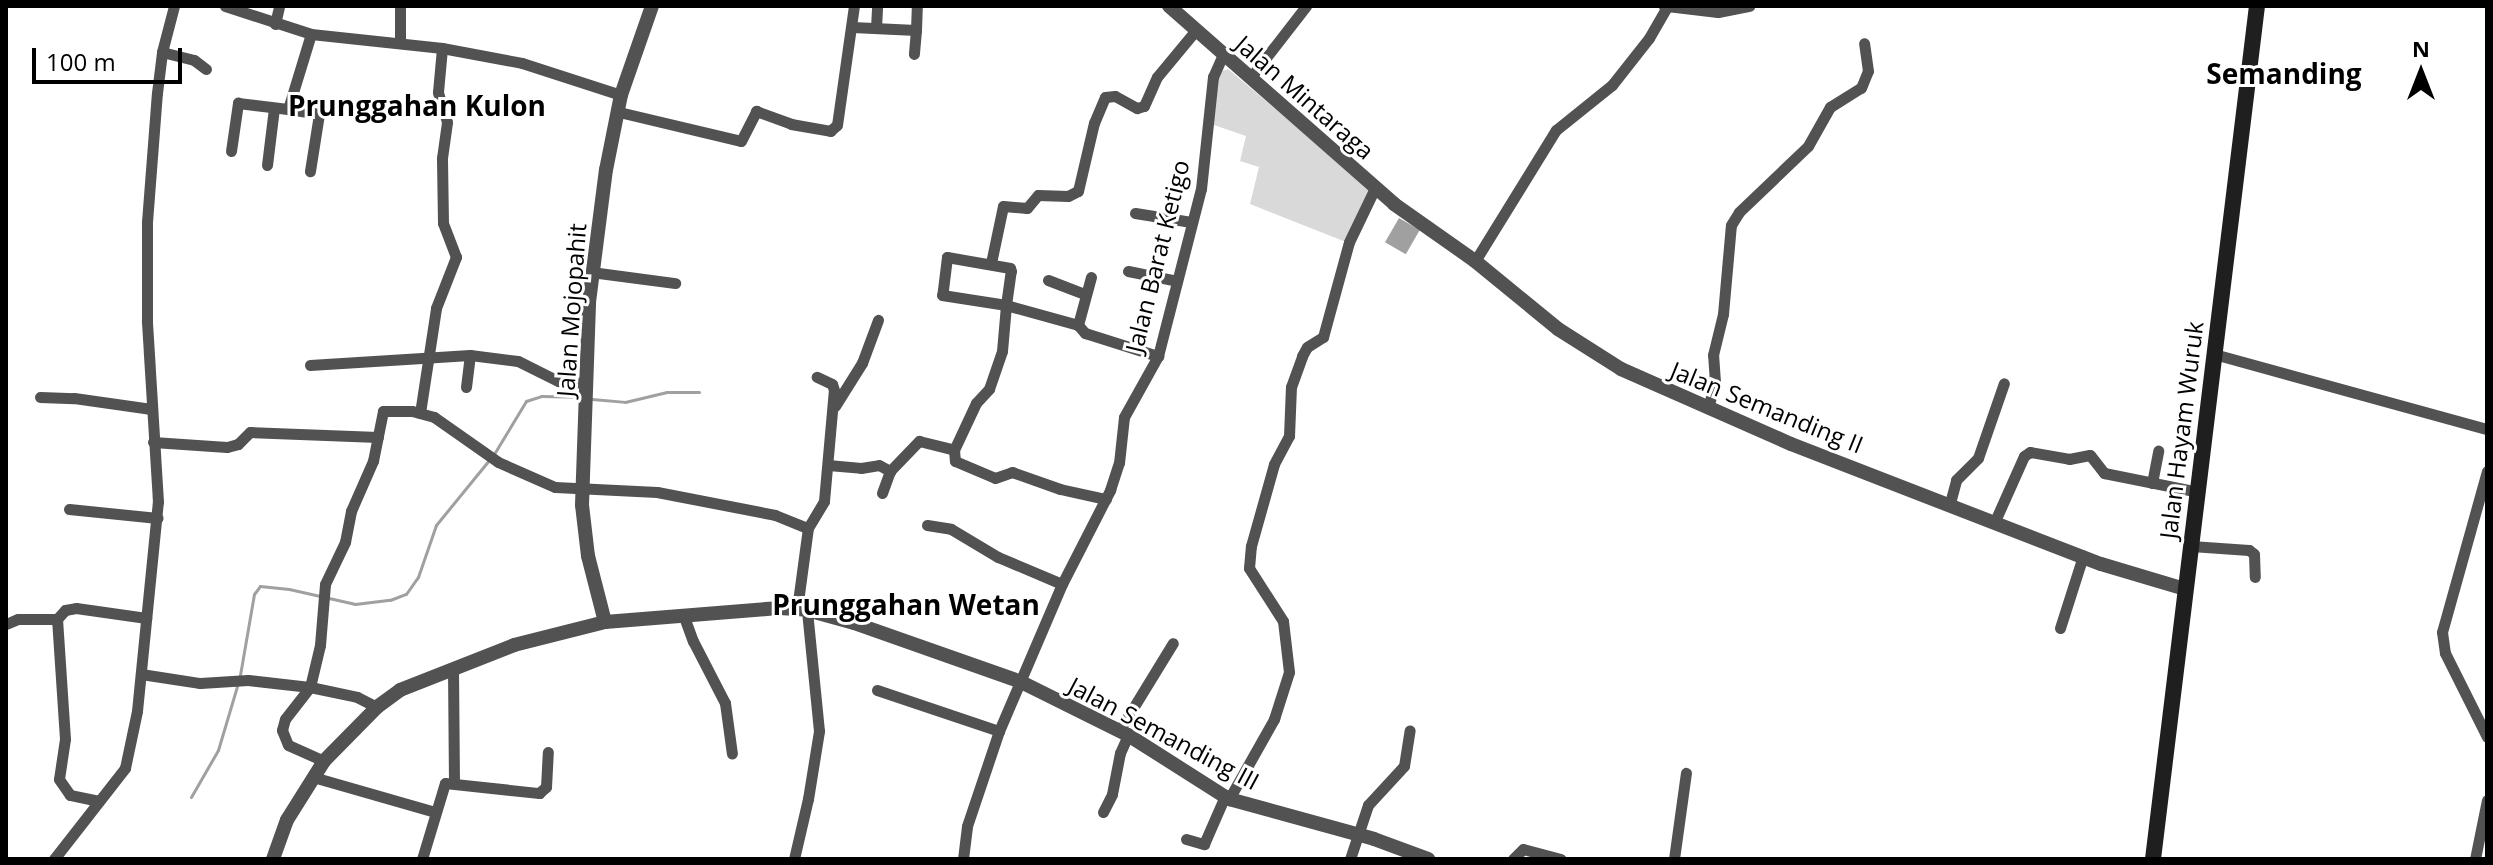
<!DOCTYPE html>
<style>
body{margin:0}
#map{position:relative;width:2493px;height:865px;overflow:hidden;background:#fff;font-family:"Open Sans",sans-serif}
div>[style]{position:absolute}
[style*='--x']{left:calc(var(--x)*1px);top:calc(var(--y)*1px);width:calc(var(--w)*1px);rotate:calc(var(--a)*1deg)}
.green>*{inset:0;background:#d9d9d9}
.water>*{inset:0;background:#a0a0a0;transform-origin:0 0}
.stream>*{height:3px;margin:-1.5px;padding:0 1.5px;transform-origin:1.5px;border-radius:1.5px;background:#a0a0a0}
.minor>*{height:11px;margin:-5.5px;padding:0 5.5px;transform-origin:5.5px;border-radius:5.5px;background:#525252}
.tertiary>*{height:14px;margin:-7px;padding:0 7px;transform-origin:7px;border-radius:7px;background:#525252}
.secondary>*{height:16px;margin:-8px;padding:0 8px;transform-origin:8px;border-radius:8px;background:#1f1f1f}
span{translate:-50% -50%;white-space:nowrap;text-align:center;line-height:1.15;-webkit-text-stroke:6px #fff;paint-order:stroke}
.street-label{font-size:24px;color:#000}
.quarter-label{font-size:28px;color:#000;font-weight:700}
.frame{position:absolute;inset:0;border:8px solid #000;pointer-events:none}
.north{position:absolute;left:2381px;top:32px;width:80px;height:80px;-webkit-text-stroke:6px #fff;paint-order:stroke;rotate:0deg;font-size:22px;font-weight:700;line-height:32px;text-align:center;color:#000}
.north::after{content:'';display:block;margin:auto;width:28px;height:36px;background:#000;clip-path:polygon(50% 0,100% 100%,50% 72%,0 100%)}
.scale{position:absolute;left:32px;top:48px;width:150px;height:36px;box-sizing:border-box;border:4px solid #000;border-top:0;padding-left:10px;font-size:24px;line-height:28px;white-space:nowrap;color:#000;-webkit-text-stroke:6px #fff;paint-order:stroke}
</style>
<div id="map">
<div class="green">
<div style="clip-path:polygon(1228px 69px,1371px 189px,1346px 242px,1250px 204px,1259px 167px,1240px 161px,1246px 136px,1211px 124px,1215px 83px,1222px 71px)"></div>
</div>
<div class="water">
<div style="left:1399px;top:218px;width:24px;height:28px;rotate:30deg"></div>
</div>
<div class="stream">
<div style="--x:592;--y:399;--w:33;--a:5"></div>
<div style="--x:625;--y:402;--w:43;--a:-13.4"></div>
<div style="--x:667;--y:392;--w:32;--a:0"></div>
<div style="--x:240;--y:675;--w:82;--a:-80.2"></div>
<div style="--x:254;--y:594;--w:10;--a:-53"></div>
<div style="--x:260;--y:586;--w:29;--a:6"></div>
<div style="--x:289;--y:589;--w:68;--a:12.8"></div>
<div style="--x:355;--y:604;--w:35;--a:-7"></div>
<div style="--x:390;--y:600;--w:17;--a:-21"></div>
<div style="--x:406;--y:594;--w:21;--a:-55"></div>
<div style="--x:418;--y:577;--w:55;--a:-70.9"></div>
<div style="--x:436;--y:525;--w:92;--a:-50.8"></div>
<div style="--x:494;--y:454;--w:62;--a:-58.9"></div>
<div style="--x:526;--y:401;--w:16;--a:-18"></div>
<div style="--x:541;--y:396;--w:39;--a:1"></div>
<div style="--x:191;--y:797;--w:54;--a:-60.1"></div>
<div style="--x:218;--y:750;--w:70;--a:-73.4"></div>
</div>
<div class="minor">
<div style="--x:225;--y:6;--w:90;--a:18"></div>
<div style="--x:311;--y:34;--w:132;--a:6.1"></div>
<div style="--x:442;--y:48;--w:81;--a:10.6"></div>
<div style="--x:522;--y:63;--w:104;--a:17.9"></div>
<div style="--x:1667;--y:6;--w:51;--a:6.7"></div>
<div style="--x:1718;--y:12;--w:32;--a:-11"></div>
<div style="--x:275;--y:24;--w:18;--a:-77"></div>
<div style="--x:852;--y:27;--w:64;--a:2.7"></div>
<div style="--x:916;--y:30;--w:24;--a:95"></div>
<div style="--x:876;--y:28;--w:22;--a:-87"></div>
<div style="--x:916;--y:30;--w:24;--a:-88"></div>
<div style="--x:400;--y:43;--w:37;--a:-90"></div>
<div style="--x:162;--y:52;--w:33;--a:14"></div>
<div style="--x:194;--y:60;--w:15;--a:37"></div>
<div style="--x:1251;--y:77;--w:90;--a:-52.2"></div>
<div style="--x:288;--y:109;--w:31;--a:9"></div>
<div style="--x:319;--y:114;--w:58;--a:99"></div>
<div style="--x:619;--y:112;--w:125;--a:13.4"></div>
<div style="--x:741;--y:141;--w:34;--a:-63"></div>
<div style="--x:756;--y:111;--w:37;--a:20"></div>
<div style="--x:791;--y:124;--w:40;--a:10"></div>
<div style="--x:830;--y:131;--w:9;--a:-41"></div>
<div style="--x:837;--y:125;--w:120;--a:-81.9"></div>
<div style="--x:231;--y:151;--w:49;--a:-81.7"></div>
<div style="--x:238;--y:103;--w:50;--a:6.8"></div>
<div style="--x:288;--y:109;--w:78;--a:-73"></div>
<div style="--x:267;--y:165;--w:57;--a:-83"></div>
<div style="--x:1135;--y:213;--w:57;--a:9.1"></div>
<div style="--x:1475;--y:261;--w:154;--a:-58.3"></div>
<div style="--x:1556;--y:130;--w:72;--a:-38.8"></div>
<div style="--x:1612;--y:85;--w:60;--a:-51.8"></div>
<div style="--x:1649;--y:38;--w:34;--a:-60"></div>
<div style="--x:1666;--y:8;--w:3;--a:-135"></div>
<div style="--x:991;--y:263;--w:58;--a:-78.1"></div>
<div style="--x:1003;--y:206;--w:24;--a:5"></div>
<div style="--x:1027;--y:208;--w:17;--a:-50"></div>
<div style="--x:1038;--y:195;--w:30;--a:2"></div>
<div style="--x:1068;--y:196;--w:11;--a:-27"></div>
<div style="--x:1078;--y:191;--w:70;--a:-76.8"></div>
<div style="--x:1094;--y:123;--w:28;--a:-67"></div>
<div style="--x:1105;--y:97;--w:10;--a:-6"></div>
<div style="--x:1115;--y:96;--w:25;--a:29"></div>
<div style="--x:1137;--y:108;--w:7;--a:-16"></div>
<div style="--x:1144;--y:106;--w:32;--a:-66"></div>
<div style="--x:1157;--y:77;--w:61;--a:-50.3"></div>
<div style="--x:1128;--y:271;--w:50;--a:11.5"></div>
<div style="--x:591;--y:272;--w:85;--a:7.5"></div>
<div style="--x:1091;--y:277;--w:50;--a:105.2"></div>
<div style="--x:1078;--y:325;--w:11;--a:49"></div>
<div style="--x:1085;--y:333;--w:77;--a:17.5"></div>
<div style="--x:1048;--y:280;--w:40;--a:21"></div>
<div style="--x:2214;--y:354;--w:283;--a:15.4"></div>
<div style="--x:310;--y:365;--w:160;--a:-3.6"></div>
<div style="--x:470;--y:355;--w:48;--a:7.1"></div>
<div style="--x:518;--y:361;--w:45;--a:26.6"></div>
<div style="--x:558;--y:381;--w:29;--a:4"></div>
<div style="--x:466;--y:387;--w:32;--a:-83"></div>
<div style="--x:40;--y:397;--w:34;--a:2"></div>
<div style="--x:74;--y:398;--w:78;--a:8.1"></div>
<div style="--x:835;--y:406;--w:51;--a:-57.9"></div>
<div style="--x:862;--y:363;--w:46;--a:-69.6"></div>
<div style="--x:1708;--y:408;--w:27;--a:-75"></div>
<div style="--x:1715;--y:382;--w:27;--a:-94"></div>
<div style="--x:1713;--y:355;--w:42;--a:-76.3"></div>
<div style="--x:1723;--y:314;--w:89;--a:-84.9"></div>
<div style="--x:1731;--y:225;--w:15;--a:-58"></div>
<div style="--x:1739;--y:212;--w:95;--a:-43.7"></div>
<div style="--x:1808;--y:146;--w:45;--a:-60.6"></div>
<div style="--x:1830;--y:107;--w:36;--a:-32"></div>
<div style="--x:1861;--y:88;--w:18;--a:-68"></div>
<div style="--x:1868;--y:71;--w:28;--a:-98"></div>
<div style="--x:420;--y:413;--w:106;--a:-81.3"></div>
<div style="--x:436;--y:308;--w:55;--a:-68.6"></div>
<div style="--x:456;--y:257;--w:36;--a:-111"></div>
<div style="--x:443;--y:223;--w:65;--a:-90.9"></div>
<div style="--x:442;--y:158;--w:36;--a:-82"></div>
<div style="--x:447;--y:122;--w:31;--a:-107"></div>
<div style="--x:438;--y:92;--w:44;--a:-84.8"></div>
<div style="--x:153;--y:442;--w:74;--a:3.9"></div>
<div style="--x:227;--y:447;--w:11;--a:-15"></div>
<div style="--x:238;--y:444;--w:17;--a:-45"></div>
<div style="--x:250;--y:432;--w:128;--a:2.2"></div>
<div style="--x:954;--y:450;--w:11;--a:85"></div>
<div style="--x:955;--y:461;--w:43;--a:23"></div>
<div style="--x:995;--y:478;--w:18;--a:-19"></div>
<div style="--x:1012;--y:472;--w:51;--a:19.5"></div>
<div style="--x:1060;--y:489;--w:47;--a:12.3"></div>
<div style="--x:828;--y:465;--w:33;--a:5"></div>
<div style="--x:861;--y:468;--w:18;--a:-9"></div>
<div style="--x:879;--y:465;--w:13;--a:29"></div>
<div style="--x:2487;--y:471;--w:167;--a:105.6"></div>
<div style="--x:2442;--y:632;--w:21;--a:82"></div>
<div style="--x:2445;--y:653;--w:94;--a:63.4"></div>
<div style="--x:2152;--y:483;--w:33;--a:-79"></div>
<div style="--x:882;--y:493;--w:23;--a:-70"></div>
<div style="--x:890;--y:471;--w:42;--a:-46"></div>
<div style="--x:919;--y:441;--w:36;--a:14"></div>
<div style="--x:954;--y:450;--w:52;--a:-64.9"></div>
<div style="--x:976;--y:403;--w:19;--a:-47"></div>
<div style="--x:989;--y:389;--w:40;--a:-71.1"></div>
<div style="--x:1002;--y:351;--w:46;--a:-85"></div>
<div style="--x:1006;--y:305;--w:34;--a:-82"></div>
<div style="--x:1011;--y:271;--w:3;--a:-108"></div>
<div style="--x:1010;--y:268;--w:64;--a:-170.1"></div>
<div style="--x:947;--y:257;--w:38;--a:97"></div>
<div style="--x:942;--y:295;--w:65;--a:8.9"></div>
<div style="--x:1006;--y:305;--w:75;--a:15.5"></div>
<div style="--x:1950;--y:503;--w:24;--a:-75"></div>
<div style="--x:1956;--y:480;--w:31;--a:-45"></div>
<div style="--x:1978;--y:458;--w:79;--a:-70.9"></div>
<div style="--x:69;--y:509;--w:89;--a:5.8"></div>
<div style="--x:1995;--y:521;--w:71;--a:-66"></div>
<div style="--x:2024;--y:456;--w:7;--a:-34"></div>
<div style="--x:2030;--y:452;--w:40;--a:10"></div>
<div style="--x:2069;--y:459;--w:21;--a:-11"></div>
<div style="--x:2090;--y:455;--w:23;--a:52"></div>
<div style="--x:2104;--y:473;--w:96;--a:11.4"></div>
<div style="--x:927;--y:525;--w:24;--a:9"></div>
<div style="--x:951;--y:529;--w:55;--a:30.8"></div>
<div style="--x:998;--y:557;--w:69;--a:22.9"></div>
<div style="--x:2191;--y:546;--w:58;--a:3.9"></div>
<div style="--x:2249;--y:550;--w:6;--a:39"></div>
<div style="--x:2254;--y:554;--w:23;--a:88"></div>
<div style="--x:797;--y:609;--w:82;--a:-82.3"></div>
<div style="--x:683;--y:614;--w:29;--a:70"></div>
<div style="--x:693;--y:641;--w:70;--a:62.7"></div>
<div style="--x:725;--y:703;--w:51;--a:82.2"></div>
<div style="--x:6;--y:624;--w:13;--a:-23"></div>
<div style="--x:18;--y:619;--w:39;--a:0"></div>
<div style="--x:2060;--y:628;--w:76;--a:-72.3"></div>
<div style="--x:453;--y:669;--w:113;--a:89.5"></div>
<div style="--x:141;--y:674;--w:60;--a:8.7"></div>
<div style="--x:200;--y:683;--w:48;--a:-3.6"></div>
<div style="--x:248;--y:680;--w:62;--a:6.4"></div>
<div style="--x:310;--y:687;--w:48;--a:12"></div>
<div style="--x:357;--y:697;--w:22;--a:27"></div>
<div style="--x:877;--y:690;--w:129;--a:18.6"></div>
<div style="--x:1119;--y:731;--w:103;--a:-58.5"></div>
<div style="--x:324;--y:761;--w:39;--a:-156"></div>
<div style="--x:288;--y:745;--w:16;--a:-112"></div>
<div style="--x:282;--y:730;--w:11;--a:-75"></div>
<div style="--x:285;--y:719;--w:41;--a:-52"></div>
<div style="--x:310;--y:687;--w:43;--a:-76.6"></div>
<div style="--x:320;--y:645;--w:61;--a:-85.3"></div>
<div style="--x:325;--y:584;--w:47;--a:-64.5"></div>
<div style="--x:345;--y:542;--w:32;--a:-79"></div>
<div style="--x:351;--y:511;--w:55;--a:-66.3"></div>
<div style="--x:373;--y:461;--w:51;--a:-78.7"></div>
<div style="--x:383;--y:411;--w:29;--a:0"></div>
<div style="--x:412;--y:411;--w:23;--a:15"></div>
<div style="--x:434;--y:417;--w:78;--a:35.1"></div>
<div style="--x:498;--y:462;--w:62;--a:23.7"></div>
<div style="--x:555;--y:487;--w:102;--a:2.8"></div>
<div style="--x:657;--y:492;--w:120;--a:11"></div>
<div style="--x:775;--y:515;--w:35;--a:22"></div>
<div style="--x:808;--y:528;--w:31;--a:-59"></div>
<div style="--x:824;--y:501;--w:111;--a:-84.9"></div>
<div style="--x:834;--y:390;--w:6;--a:-108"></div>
<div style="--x:832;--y:384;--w:17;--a:-155"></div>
<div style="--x:313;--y:777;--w:127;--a:16"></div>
<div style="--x:1229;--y:799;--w:92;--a:-60.6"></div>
<div style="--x:1274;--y:719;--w:49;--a:-72.3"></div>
<div style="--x:1289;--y:672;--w:51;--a:-96.7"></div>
<div style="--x:1283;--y:621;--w:63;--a:-122.7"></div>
<div style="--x:1249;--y:568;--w:22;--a:-85"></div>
<div style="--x:1251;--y:546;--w:85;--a:-74.3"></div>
<div style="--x:1274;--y:464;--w:32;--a:-62"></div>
<div style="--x:1289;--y:436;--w:49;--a:-87.7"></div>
<div style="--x:1291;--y:387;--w:33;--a:-70"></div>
<div style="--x:1302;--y:356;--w:10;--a:-61"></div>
<div style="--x:1307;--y:347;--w:19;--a:-32"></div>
<div style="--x:1323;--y:337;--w:98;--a:-74.7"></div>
<div style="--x:1349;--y:242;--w:60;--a:-64.3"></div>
<div style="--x:99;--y:801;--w:30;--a:-168"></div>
<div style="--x:70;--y:795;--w:19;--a:-125"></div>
<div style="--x:59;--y:779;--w:40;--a:-81.5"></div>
<div style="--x:65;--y:739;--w:120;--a:-93.8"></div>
<div style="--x:57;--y:619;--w:12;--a:-48"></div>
<div style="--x:65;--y:610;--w:11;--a:-10"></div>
<div style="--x:76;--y:608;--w:71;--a:8.1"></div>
<div style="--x:1103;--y:812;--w:20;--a:-63"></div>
<div style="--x:1112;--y:794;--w:42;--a:-79"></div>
<div style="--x:1120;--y:753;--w:20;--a:-66"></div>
<div style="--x:1186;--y:839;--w:19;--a:16"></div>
<div style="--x:1204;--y:844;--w:52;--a:-66.4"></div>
<div style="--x:54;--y:859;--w:115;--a:-52"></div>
<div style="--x:125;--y:768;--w:58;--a:-78.1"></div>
<div style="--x:137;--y:711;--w:210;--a:-84.3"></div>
<div style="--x:158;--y:502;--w:182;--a:-93.5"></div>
<div style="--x:147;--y:320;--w:98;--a:-90"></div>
<div style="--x:147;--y:222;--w:129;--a:-85.6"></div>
<div style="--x:157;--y:93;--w:41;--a:-83"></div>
<div style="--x:162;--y:52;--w:48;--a:-75.4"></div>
<div style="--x:422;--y:859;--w:79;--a:-73.2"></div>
<div style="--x:445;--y:783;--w:95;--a:6.1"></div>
<div style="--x:539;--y:793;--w:9;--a:-41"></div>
<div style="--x:546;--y:787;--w:35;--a:-87"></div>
<div style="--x:794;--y:859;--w:62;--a:-76.9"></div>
<div style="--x:808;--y:799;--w:69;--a:-80.8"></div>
<div style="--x:819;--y:731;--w:122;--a:-95.7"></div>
<div style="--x:963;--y:859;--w:33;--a:-83"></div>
<div style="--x:967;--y:826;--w:100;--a:-71.4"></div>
<div style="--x:999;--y:731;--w:160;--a:-66.8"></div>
<div style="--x:1062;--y:584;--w:106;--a:-62.9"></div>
<div style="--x:1110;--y:490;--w:28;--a:-72"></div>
<div style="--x:1119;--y:463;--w:46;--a:-83.8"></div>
<div style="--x:1124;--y:417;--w:70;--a:-60.9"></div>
<div style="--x:1158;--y:356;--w:172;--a:-75.6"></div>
<div style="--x:1201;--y:189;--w:113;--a:-83.9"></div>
<div style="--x:1213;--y:77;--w:24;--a:-66"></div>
<div style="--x:1350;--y:859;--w:57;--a:-71.6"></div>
<div style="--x:1368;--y:805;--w:53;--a:-47.3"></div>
<div style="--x:1404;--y:766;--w:36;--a:-81"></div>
<div style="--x:1513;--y:859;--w:14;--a:-45"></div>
<div style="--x:1523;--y:849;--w:39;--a:15"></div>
<div style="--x:1674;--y:859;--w:87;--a:-82.1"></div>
<div style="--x:2475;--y:859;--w:60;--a:-78.5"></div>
</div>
<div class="tertiary">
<div style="--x:1169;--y:6;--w:300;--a:41.3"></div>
<div style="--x:1394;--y:204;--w:99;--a:35.1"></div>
<div style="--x:1475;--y:261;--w:107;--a:39.3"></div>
<div style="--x:1558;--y:329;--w:75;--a:32.4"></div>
<div style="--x:1621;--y:369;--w:186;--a:23.8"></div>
<div style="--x:1791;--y:444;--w:332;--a:21.2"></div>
<div style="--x:2101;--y:564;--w:88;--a:16.6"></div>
<div style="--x:605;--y:622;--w:68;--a:-104.4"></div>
<div style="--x:588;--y:556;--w:51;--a:-96.7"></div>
<div style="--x:582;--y:505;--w:203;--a:-88"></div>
<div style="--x:589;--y:302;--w:133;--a:-82.7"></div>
<div style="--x:606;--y:170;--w:76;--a:-78.7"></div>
<div style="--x:621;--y:95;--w:94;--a:-70.8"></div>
<div style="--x:273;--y:859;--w:41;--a:-70.3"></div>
<div style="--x:287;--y:820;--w:70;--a:-57.9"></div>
<div style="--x:324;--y:761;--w:76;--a:-45.5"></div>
<div style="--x:377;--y:707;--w:29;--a:-36"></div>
<div style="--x:400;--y:690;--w:123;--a:-21.5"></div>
<div style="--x:514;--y:645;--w:94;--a:-14.2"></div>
<div style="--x:605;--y:622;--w:176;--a:-4.6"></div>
<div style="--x:780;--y:608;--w:27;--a:4"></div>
<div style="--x:807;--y:610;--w:49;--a:15.5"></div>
<div style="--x:854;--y:623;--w:175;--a:19.4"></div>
<div style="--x:1019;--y:681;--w:122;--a:26.4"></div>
<div style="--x:1128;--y:735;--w:120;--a:32.4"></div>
<div style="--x:1229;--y:799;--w:150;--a:15.4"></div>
<div style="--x:1374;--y:839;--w:58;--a:20.3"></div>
</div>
<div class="secondary">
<div style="--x:2153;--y:859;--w:859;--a:-83.05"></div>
</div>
<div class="street-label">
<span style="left:1305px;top:97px;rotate:41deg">Jalan Mintaraga</span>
<span style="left:1157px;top:256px;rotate:-76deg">Jalan Barat Ketigo</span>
<span style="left:571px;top:310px;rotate:-86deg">Jalan Mojopahit</span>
<span style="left:1767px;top:407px;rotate:22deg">Jalan Semanding II</span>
<span style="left:2181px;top:430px;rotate:-83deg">Jalan Hayam Wuruk</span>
<span style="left:1164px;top:733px;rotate:28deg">Jalan Semanding III</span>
</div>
<div class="quarter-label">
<span style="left:2284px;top:73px">Semanding</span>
<span style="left:417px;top:105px">Prunggahan Kulon</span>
<span style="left:906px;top:604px">Prunggahan Wetan</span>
</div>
<div class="frame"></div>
<div class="north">N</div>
<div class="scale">100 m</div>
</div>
